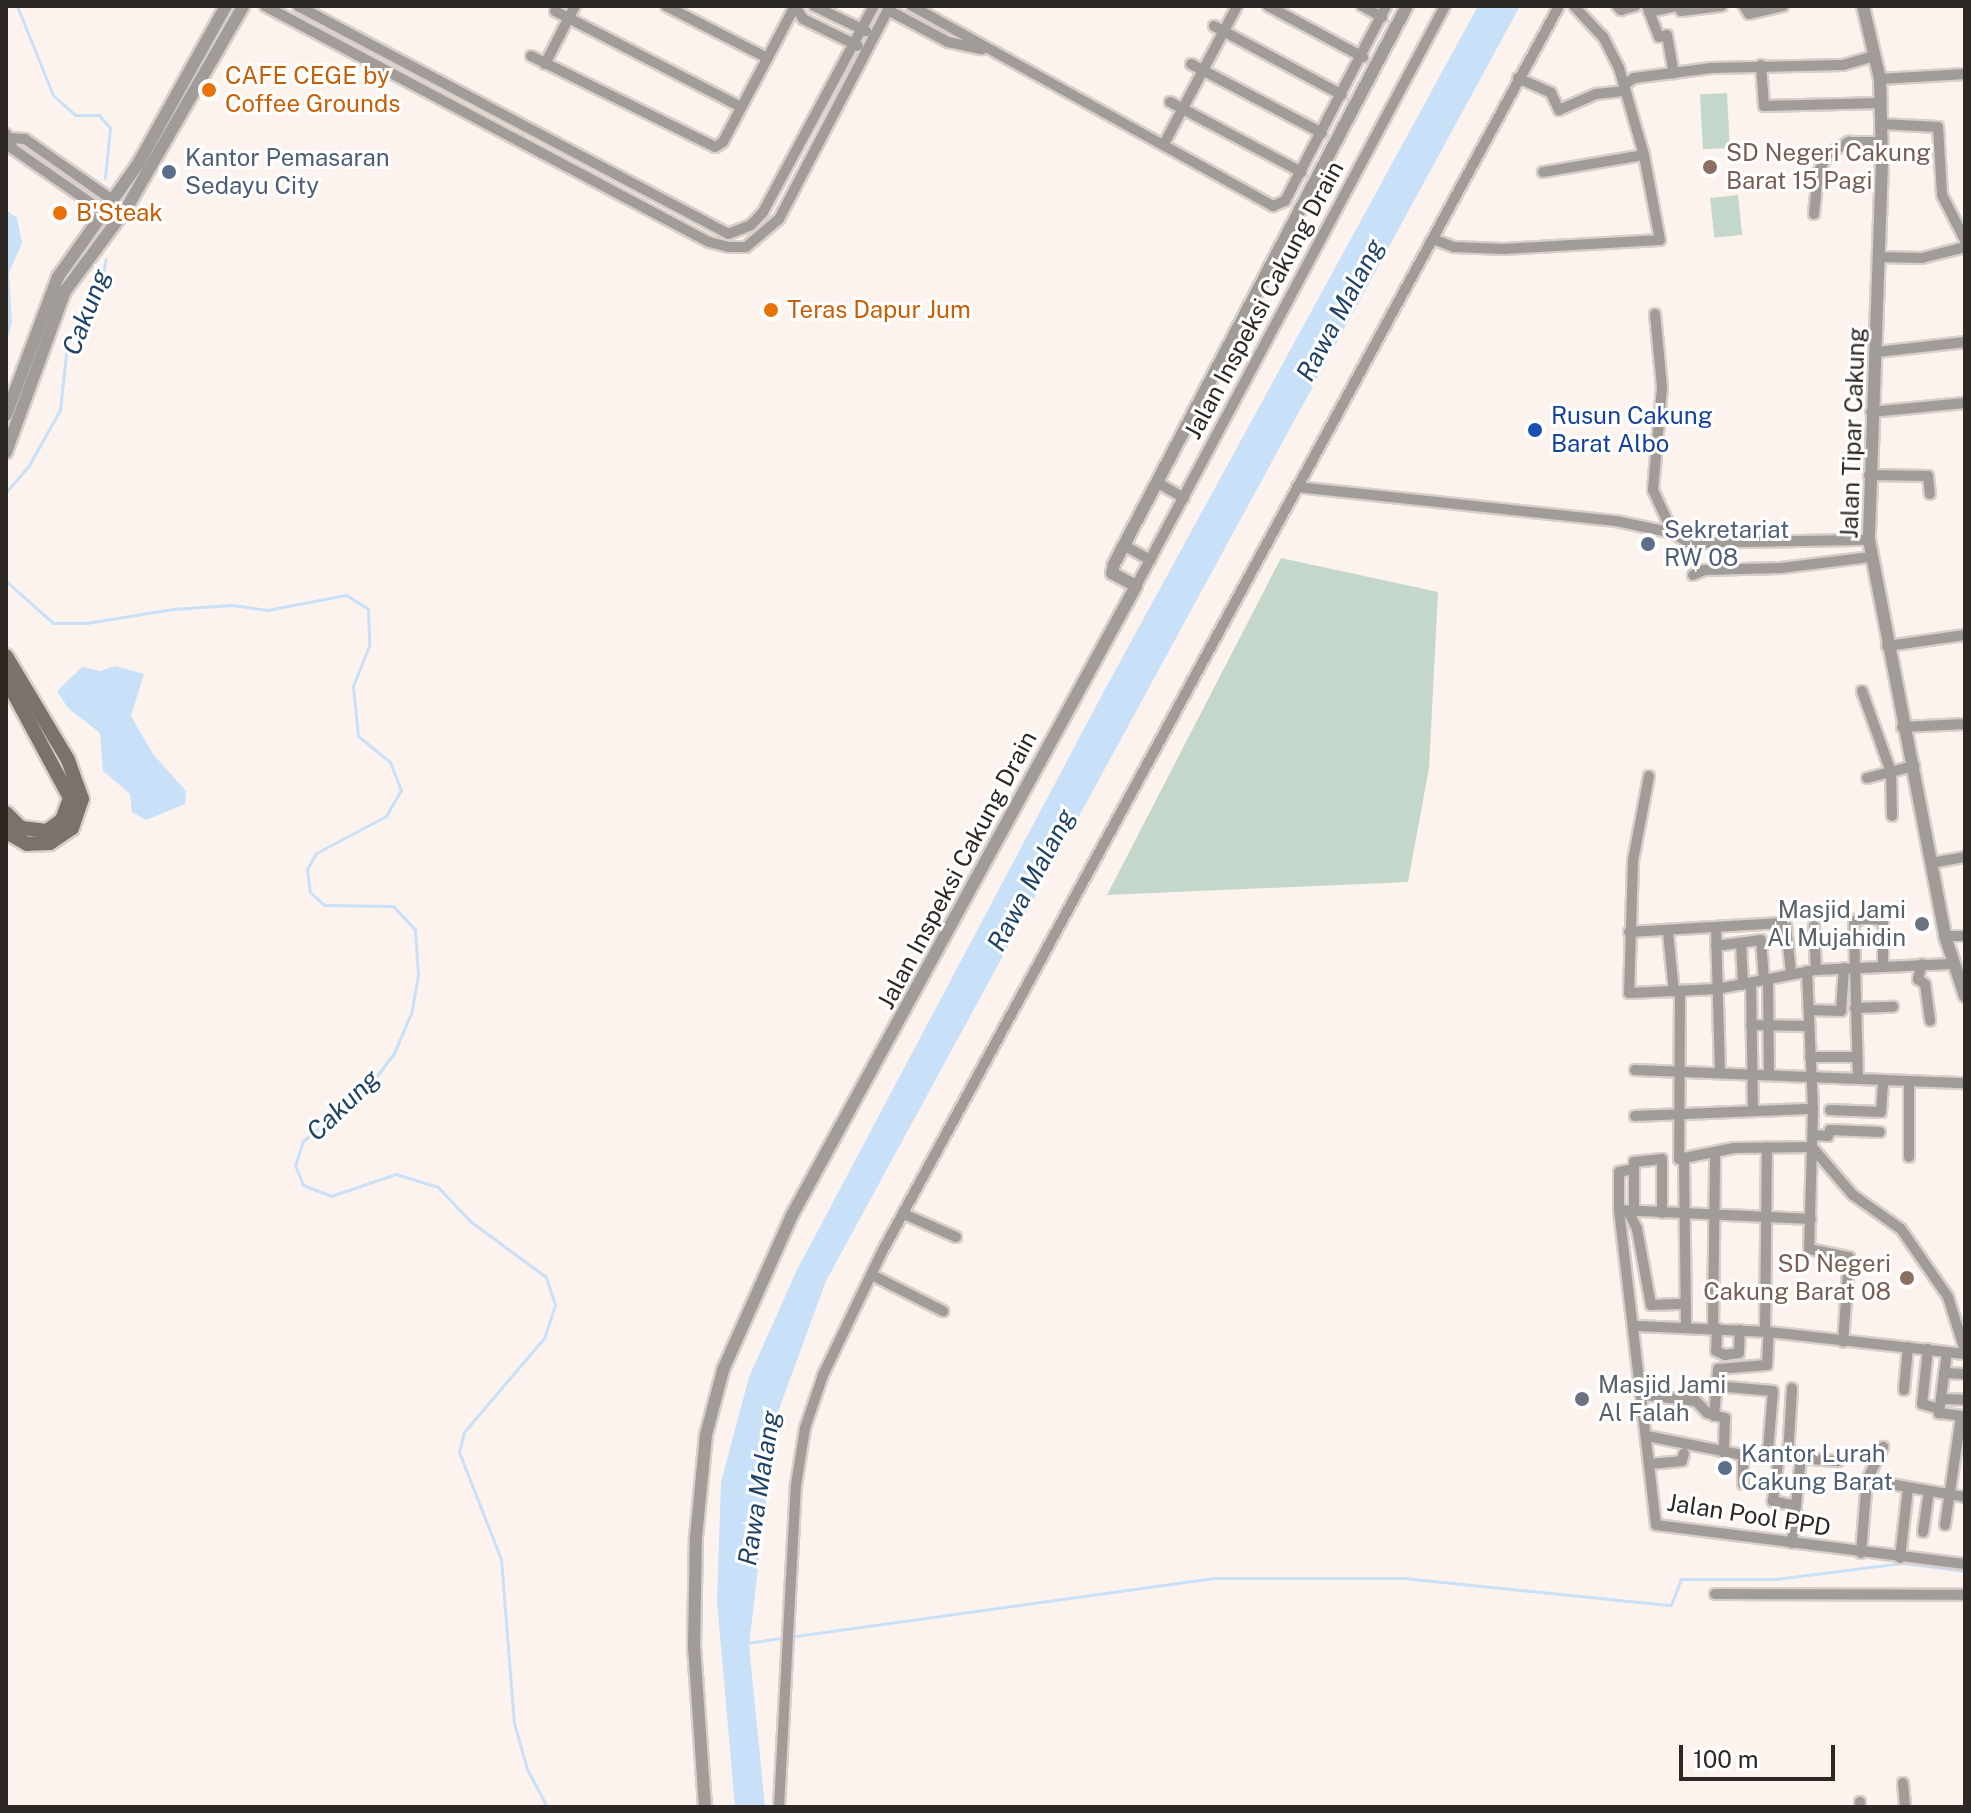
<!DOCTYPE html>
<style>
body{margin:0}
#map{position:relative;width:1971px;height:1813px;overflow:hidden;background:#fdf3ee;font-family:"Public Sans",sans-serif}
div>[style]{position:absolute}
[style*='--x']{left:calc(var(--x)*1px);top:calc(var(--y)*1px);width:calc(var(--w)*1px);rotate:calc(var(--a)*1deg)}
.green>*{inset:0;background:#c3d7cb;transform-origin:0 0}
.water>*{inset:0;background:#c8e0f8}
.stream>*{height:3px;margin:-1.5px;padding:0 1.5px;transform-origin:1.5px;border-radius:1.5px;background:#c8e0f8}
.roads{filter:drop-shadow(2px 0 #d8ceca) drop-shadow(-2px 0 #d8ceca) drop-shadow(0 2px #d8ceca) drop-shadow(0 -2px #d8ceca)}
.minor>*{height:10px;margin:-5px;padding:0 5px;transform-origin:5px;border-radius:5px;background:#a29c98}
.tertiary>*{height:12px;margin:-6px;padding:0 6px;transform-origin:6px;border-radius:6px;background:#a29c98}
.secondary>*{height:14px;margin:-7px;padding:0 7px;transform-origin:7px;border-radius:7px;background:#7b726b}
.dots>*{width:22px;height:22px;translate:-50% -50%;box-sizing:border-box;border:4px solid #fff;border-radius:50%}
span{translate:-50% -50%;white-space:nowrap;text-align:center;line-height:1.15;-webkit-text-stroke:6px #fff;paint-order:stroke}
.food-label{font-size:24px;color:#c56008}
.left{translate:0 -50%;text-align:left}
.education-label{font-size:24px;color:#785e54}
.right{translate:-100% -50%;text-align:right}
.service-label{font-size:24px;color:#4e5e75}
.street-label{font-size:24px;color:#2e2825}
.transit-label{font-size:24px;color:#164399}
.worship-label{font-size:24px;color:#5b616d}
.water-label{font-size:26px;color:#214466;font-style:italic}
.frame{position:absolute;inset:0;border:8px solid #2e2825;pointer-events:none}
.scale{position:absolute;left:1679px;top:1745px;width:156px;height:36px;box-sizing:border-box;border:4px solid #2e2825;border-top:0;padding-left:10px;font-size:24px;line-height:28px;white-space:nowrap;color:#2e2825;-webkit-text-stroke:6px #fff;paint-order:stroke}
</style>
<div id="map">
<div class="green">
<div style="left:1727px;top:93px;width:55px;height:27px;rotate:87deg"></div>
<div style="left:1738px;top:195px;width:40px;height:28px;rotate:84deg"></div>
<div style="clip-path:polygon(1281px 558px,1438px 592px,1429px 768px,1408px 882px,1107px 895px)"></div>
</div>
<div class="water">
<div style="clip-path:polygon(1478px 6px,1520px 6px,826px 1281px,776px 1417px,749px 1645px,765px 1807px,735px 1807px,717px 1601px,721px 1482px,749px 1377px,797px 1270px,1103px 693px)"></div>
<div style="clip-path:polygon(6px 210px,17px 218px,22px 243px,9px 273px,12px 322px,7px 341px)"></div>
<div style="clip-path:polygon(115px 666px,144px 674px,131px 716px,153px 754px,186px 791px,185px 804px,146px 820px,132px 812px,130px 794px,103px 771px,100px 733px,68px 708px,57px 691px,82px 667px,100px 671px)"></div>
</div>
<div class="stream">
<div style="--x:17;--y:6;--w:96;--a:68"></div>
<div style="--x:53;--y:95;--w:30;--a:42"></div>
<div style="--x:75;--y:115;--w:24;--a:0"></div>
<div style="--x:99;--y:115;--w:17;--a:50"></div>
<div style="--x:110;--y:128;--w:50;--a:95.7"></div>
<div style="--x:6;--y:492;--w:33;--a:-49"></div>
<div style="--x:28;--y:467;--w:65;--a:-60.7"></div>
<div style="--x:60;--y:410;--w:66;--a:-83.9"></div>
<div style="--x:67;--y:344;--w:67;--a:-59.6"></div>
<div style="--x:101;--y:286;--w:27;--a:-80"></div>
<div style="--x:6;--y:581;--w:63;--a:41.8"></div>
<div style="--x:53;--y:623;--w:33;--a:0"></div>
<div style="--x:86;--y:623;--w:88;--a:-9.1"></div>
<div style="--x:173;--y:609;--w:59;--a:-3.9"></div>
<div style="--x:232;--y:605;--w:35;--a:8"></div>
<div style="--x:267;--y:610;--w:80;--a:-10.8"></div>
<div style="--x:346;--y:595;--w:26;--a:32"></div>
<div style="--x:368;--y:609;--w:37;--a:88"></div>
<div style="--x:369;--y:646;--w:43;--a:111.8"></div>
<div style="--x:353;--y:686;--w:50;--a:84.3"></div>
<div style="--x:358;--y:736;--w:41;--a:39.1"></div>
<div style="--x:390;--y:762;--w:30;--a:69"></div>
<div style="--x:401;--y:790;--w:30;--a:120"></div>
<div style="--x:386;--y:816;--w:79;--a:152.1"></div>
<div style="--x:316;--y:853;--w:18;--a:119"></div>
<div style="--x:307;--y:869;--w:23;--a:83"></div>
<div style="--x:310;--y:892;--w:19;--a:43"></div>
<div style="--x:324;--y:905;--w:69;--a:0.8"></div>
<div style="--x:393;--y:906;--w:33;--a:47"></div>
<div style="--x:415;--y:930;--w:45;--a:86.2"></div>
<div style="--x:418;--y:975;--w:39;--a:100"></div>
<div style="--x:411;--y:1013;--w:43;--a:113"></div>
<div style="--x:394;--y:1053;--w:45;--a:126.9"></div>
<div style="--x:367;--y:1089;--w:82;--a:140.9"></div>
<div style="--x:303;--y:1141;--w:25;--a:108"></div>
<div style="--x:295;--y:1165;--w:22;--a:68"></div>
<div style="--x:303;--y:1185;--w:30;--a:21"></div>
<div style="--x:331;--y:1196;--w:69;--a:-18.7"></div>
<div style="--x:396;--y:1174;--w:44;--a:17.2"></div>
<div style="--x:438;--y:1187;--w:47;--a:46.7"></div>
<div style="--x:470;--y:1221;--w:94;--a:36.4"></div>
<div style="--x:546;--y:1277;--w:29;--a:72"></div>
<div style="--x:555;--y:1305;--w:35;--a:108"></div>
<div style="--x:544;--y:1338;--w:123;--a:130.4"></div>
<div style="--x:464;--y:1432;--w:21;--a:104"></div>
<div style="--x:459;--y:1452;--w:115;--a:68.6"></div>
<div style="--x:501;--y:1559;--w:165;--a:85.5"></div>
<div style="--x:514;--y:1723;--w:48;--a:74.2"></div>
<div style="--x:527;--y:1769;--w:43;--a:62.2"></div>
<div style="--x:746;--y:1643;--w:474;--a:-7.9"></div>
<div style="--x:1216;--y:1578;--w:187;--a:0"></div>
<div style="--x:1403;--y:1578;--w:269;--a:5.8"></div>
<div style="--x:1671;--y:1605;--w:28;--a:-69"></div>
<div style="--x:1681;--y:1579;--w:95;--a:0"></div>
<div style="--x:1776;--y:1579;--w:127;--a:-7.2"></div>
<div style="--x:1902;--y:1563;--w:64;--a:7.2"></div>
</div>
<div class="roads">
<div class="minor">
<div style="--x:265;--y:6;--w:503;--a:27.99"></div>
<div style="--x:709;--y:242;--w:21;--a:14"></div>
<div style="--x:729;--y:247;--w:17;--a:0"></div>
<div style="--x:746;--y:247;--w:43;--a:-40.3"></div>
<div style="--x:779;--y:219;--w:240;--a:-62.5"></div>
<div style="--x:298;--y:6;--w:487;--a:27.9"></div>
<div style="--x:728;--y:234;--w:25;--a:-21"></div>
<div style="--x:751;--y:225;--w:18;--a:-47"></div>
<div style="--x:763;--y:212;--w:234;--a:-61.7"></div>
<div style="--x:666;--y:6;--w:114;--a:27.2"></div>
<div style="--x:795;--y:6;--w:15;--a:58"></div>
<div style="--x:803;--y:19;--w:61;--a:26.1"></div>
<div style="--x:814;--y:6;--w:58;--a:25.7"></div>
<div style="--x:912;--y:6;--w:413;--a:29"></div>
<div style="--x:1273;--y:206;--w:13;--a:-23"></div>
<div style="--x:1285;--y:201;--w:220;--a:-62.6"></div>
<div style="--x:1268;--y:6;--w:108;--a:28.2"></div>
<div style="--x:1362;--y:6;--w:23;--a:29"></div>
<div style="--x:1617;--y:6;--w:6;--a:45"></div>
<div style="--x:1621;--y:10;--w:15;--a:-16"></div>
<div style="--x:1647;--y:6;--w:33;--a:69"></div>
<div style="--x:1659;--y:37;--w:8;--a:-14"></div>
<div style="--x:1667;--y:35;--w:39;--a:80"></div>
<div style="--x:1679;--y:6;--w:5;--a:68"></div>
<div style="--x:1681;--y:11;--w:41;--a:-7"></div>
<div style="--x:1744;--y:6;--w:9;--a:58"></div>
<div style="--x:1749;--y:14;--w:35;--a:-13"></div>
<div style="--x:888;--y:10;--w:68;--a:28.1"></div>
<div style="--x:948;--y:42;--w:35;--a:12"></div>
<div style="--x:555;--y:11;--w:209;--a:27.3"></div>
<div style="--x:1649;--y:12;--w:29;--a:-12"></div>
<div style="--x:1214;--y:26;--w:145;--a:28.3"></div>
<div style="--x:531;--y:56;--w:205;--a:26.3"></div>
<div style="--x:715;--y:147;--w:9;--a:-32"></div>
<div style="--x:723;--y:142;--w:154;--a:-62.1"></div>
<div style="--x:545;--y:64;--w:65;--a:-62.7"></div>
<div style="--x:1191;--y:64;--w:148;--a:27.8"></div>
<div style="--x:1761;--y:65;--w:41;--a:85.8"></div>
<div style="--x:1764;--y:106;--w:116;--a:-1.5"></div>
<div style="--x:1518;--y:78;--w:36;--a:24"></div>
<div style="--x:1551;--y:93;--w:19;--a:65"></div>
<div style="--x:1559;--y:110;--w:40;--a:-23.4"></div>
<div style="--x:1596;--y:94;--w:30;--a:-6"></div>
<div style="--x:1880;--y:79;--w:85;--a:-3.4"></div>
<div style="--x:1624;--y:85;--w:12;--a:-35"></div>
<div style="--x:1634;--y:78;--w:78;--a:-7.4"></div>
<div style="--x:1711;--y:68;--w:132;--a:-1.3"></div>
<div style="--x:1843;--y:65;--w:33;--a:-16"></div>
<div style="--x:1170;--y:102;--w:149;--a:28.1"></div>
<div style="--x:1881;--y:124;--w:57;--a:3"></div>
<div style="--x:1938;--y:127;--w:68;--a:86.6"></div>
<div style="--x:1942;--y:195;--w:51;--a:62.9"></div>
<div style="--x:6;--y:134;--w:17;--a:65"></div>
<div style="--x:13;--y:149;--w:112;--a:34.8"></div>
<div style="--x:10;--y:138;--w:15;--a:4"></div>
<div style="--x:25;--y:139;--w:108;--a:34.9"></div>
<div style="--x:1164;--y:144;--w:156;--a:-62.1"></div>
<div style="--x:1543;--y:172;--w:102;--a:-9.6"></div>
<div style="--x:1814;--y:214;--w:41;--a:-84.4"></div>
<div style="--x:1818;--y:173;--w:20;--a:-63"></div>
<div style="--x:1827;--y:155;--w:26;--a:-31"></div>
<div style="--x:1849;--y:142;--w:33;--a:0"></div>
<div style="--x:1433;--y:239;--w:22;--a:21"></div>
<div style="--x:1454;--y:247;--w:49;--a:2.3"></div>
<div style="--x:1503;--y:249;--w:157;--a:-3.3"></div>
<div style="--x:1660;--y:240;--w:86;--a:-100.7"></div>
<div style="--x:1644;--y:155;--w:91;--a:-106"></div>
<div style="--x:1619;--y:68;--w:35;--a:-117"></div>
<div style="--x:1603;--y:37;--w:42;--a:-133.1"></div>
<div style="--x:1880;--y:257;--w:42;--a:1.4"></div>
<div style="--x:1922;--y:258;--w:44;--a:-14.3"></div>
<div style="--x:1655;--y:314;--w:73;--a:84.5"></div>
<div style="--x:1662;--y:387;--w:103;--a:95"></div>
<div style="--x:1653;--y:490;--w:47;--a:65.1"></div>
<div style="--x:1673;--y:533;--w:19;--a:32"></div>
<div style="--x:1689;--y:543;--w:180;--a:-1"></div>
<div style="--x:1877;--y:352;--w:89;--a:-6.5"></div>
<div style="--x:1871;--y:412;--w:94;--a:-5.5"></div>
<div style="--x:1869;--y:475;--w:59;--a:1"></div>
<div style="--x:1928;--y:476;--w:18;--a:84"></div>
<div style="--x:1158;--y:483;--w:30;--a:30"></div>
<div style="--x:1297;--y:487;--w:321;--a:6.1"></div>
<div style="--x:1616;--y:521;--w:58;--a:11.9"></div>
<div style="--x:1125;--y:546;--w:29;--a:29"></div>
<div style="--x:1693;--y:575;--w:12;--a:-24"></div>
<div style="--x:1704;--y:570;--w:77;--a:-1.5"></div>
<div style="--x:1781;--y:568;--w:91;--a:-7"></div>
<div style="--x:1136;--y:586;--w:657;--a:-61.95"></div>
<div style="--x:1887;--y:646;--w:79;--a:-8"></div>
<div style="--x:1862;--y:691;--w:86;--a:70.3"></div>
<div style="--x:1891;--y:772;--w:44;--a:88.7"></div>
<div style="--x:1902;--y:727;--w:63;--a:-2.7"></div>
<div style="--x:1649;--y:776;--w:86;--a:100.7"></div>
<div style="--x:1633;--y:861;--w:132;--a:91.7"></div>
<div style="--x:1629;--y:993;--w:88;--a:-2.6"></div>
<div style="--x:1717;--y:989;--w:101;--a:-10.9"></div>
<div style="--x:1816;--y:970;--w:135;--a:-2.5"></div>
<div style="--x:1867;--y:778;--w:49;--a:-14.3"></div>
<div style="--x:1931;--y:863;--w:35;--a:-10"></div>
<div style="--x:1883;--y:917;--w:50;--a:90"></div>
<div style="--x:1814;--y:926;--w:44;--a:87.4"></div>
<div style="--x:1716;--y:929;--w:143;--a:88.4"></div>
<div style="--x:1629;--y:932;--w:152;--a:-3.4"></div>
<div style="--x:1781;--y:923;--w:6;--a:31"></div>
<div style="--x:1786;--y:926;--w:47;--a:83.9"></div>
<div style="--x:1668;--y:932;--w:60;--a:84.3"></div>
<div style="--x:1945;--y:936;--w:20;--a:0"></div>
<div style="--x:1741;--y:943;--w:42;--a:87.3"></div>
<div style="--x:1716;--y:946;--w:45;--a:-7.6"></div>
<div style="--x:1761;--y:940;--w:40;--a:85.7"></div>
<div style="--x:1922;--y:964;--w:16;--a:105"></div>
<div style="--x:1918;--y:979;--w:9;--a:36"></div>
<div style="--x:1925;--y:984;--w:37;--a:82"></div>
<div style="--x:1807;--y:971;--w:138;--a:87.5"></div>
<div style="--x:1813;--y:1109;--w:140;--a:91.6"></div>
<div style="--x:1809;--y:1249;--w:41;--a:11.3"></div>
<div style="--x:1849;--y:1257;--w:85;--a:94"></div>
<div style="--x:1768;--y:979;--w:95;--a:89.4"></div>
<div style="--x:1751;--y:984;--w:126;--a:89.1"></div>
<div style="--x:1680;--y:993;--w:166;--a:90.3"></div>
<div style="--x:1679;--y:1159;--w:56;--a:-11.3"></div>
<div style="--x:1734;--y:1148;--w:78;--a:-0.7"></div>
<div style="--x:1812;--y:1147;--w:63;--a:49.5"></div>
<div style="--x:1853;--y:1195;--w:59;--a:35.3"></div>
<div style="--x:1901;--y:1229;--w:83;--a:55.3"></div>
<div style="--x:1948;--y:1297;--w:57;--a:72.5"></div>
<div style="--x:1855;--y:1008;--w:38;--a:-2"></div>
<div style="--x:1809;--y:1010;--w:32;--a:2"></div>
<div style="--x:1841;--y:1011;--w:43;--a:-86"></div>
<div style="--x:1751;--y:1025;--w:58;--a:1"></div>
<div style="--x:1810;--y:1057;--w:47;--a:0"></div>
<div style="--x:1635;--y:1070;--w:330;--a:2.3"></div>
<div style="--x:1858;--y:1078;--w:154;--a:-91.5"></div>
<div style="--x:1854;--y:924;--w:6;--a:-51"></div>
<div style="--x:1858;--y:919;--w:25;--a:2"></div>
<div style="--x:1830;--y:1110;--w:51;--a:2.2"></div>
<div style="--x:1881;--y:1112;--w:32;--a:-86"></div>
<div style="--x:1635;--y:1116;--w:178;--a:-2.3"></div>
<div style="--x:1813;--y:1135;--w:15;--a:4"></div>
<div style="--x:1828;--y:1136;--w:6;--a:-72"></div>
<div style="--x:1830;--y:1130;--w:50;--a:2.3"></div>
<div style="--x:1909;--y:1157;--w:74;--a:-90"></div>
<div style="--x:1684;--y:1160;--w:166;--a:89.3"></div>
<div style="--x:1633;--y:1169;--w:14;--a:168"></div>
<div style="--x:1619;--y:1172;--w:38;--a:90"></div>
<div style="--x:1619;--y:1210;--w:317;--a:83.3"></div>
<div style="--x:1656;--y:1525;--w:311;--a:7.2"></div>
<div style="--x:1619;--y:1210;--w:192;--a:2.7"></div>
<div style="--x:1628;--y:1211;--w:20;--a:63"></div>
<div style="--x:1637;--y:1229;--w:77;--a:79.6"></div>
<div style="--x:1651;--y:1305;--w:34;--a:-2"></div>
<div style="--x:1634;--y:1212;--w:50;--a:-90"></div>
<div style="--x:1634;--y:1162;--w:28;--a:-6"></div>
<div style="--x:1662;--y:1159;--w:54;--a:90"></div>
<div style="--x:904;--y:1214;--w:57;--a:23.9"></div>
<div style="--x:872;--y:1275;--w:80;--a:26.9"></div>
<div style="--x:1637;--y:1326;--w:132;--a:2.6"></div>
<div style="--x:1769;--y:1332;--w:197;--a:6.4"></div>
<div style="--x:1713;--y:1328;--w:173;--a:-89.3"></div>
<div style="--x:1717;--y:1328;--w:23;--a:92"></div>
<div style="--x:1716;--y:1351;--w:10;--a:24"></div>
<div style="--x:1725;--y:1355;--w:14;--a:-8"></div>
<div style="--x:1739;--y:1353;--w:23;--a:-88"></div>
<div style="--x:1765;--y:1332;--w:185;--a:-89.4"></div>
<div style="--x:1928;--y:1349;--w:55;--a:96.2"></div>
<div style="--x:1922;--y:1404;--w:18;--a:16"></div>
<div style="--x:1947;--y:1352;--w:62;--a:97.5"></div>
<div style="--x:1939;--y:1413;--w:26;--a:7"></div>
<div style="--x:1944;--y:1373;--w:21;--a:3"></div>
<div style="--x:1716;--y:1386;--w:57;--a:5"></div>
<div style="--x:1773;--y:1391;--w:59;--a:94.8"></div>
<div style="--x:1768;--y:1450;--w:12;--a:24"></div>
<div style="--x:1904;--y:1390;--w:43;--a:-84.7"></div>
<div style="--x:1644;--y:1395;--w:52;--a:6.6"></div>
<div style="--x:1696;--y:1401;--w:16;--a:47"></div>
<div style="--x:1707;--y:1413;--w:19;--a:16"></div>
<div style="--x:1725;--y:1418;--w:35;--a:92"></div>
<div style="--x:1941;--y:1399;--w:24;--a:2"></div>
<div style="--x:1714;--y:1416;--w:47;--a:-85.1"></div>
<div style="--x:1718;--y:1369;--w:49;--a:-4.7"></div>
<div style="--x:1767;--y:1365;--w:33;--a:-87"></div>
<div style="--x:1647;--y:1436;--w:98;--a:11.2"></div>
<div style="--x:1743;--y:1455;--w:29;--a:90"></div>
<div style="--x:1788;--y:1456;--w:68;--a:-86.6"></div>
<div style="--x:1649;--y:1464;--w:33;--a:-5"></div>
<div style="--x:1682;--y:1461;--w:8;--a:-76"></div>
<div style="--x:1867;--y:1480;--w:99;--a:9.8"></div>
<div style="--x:1796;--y:1506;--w:24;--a:-168"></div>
<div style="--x:1773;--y:1501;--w:46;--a:-82.6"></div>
<div style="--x:1779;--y:1455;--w:22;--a:8"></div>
<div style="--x:1945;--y:1525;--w:110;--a:-81.6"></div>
<div style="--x:1923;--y:1532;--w:41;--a:-81.7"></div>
<div style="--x:1792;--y:1543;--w:85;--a:-84"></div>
<div style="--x:1801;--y:1458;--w:37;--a:5"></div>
<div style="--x:1861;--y:1553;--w:73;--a:-85.3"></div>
<div style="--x:1867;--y:1480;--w:37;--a:-64"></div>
<div style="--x:1900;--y:1558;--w:70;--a:-83.5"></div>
<div style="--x:1715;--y:1594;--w:250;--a:0.2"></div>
<div style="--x:1903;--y:1783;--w:24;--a:85"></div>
<div style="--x:1860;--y:1802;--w:5;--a:90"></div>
<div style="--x:779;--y:1807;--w:322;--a:-87"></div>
<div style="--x:796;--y:1485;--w:58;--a:-81"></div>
<div style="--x:805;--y:1428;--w:56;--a:-71.2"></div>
<div style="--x:823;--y:1375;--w:136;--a:-64.4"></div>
<div style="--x:882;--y:1252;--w:1418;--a:-61.48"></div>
</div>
<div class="tertiary">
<div style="--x:1863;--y:6;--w:75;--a:76.9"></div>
<div style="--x:1880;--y:79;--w:83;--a:88.6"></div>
<div style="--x:1882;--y:162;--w:378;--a:92"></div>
<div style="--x:1869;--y:540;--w:403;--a:79.1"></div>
<div style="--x:1945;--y:936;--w:63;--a:71.6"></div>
<div style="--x:6;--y:415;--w:147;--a:-69.4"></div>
<div style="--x:58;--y:277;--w:138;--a:-54.7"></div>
<div style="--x:138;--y:164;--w:181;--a:-60.9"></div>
<div style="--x:6;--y:452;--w:171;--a:-69.9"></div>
<div style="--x:65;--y:291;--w:102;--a:-53.4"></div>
<div style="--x:126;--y:209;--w:234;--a:-60"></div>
<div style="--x:705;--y:1807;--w:160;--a:-93.9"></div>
<div style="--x:694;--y:1647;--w:110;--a:-89"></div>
<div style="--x:696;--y:1537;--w:102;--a:-84.4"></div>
<div style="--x:706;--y:1435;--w:67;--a:-75.3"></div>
<div style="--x:723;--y:1370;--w:167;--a:-66"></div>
<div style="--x:791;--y:1217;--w:719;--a:-61.33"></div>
<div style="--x:1136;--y:586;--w:27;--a:-152"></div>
<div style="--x:1112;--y:573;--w:9;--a:-77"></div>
<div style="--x:1114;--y:564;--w:630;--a:-62.3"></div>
</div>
<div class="secondary">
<div style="--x:6;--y:656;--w:121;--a:59.2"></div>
<div style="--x:68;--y:760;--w:41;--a:70.3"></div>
<div style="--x:82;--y:799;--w:31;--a:109"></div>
<div style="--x:72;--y:828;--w:27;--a:146"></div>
<div style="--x:50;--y:843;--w:23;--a:178"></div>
<div style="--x:27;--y:844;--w:24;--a:-150"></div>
<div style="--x:6;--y:679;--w:135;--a:61.7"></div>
<div style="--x:70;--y:798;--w:23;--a:110"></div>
<div style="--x:62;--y:820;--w:19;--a:144"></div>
<div style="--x:47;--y:831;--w:26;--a:-173"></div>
<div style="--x:21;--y:828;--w:21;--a:-135"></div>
</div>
</div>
<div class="dots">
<div style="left:209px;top:90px;background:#e8710a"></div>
<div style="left:1710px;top:167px;background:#8d6e63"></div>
<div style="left:169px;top:172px;background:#5c6f8a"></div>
<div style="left:60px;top:213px;background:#e8710a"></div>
<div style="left:771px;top:310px;background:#e8710a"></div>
<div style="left:1535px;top:430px;background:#1a4fb4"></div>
<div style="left:1648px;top:544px;background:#5c6f8a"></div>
<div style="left:1922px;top:924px;background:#6b7280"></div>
<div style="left:1907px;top:1278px;background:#8d6e63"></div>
<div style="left:1582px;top:1399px;background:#6b7280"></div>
<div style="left:1725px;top:1468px;background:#5c6f8a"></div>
</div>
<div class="food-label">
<span class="left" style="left:225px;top:90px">CAFE CEGE by<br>Coffee Grounds</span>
<span class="left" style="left:76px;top:213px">B'Steak</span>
<span class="left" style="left:787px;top:310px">Teras Dapur Jum</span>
</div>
<div class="education-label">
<span class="left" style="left:1726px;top:167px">SD Negeri Cakung<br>Barat 15 Pagi</span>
<span class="right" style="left:1891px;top:1278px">SD Negeri<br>Cakung Barat 08</span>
</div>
<div class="service-label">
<span class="left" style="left:185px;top:172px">Kantor Pemasaran<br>Sedayu City</span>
<span class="left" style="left:1664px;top:544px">Sekretariat<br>RW 08</span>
<span class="left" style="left:1741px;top:1468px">Kantor Lurah<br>Cakung Barat</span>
</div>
<div class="street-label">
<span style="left:1264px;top:300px;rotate:-62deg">Jalan Inspeksi Cakung Drain</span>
<span style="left:1853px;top:433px;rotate:-88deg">Jalan Tipar Cakung</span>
<span style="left:957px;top:870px;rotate:-62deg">Jalan Inspeksi Cakung Drain</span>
<span style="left:1749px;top:1515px;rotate:9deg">Jalan Pool PPD</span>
</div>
<div class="transit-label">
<span class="left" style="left:1551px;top:430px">Rusun Cakung<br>Barat Albo</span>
</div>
<div class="worship-label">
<span class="right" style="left:1906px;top:924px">Masjid Jami<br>Al Mujahidin</span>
<span class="left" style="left:1598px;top:1399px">Masjid Jami<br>Al Falah</span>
</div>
<div class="water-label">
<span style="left:1340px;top:310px;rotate:-62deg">Rawa Malang</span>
<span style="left:86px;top:312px;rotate:-69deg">Cakung</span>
<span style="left:1031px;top:880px;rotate:-62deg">Rawa Malang</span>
<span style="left:343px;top:1105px;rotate:-44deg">Cakung</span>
<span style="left:759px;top:1488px;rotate:-81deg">Rawa Malang</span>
</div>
<div class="frame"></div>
<div class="scale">100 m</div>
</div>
